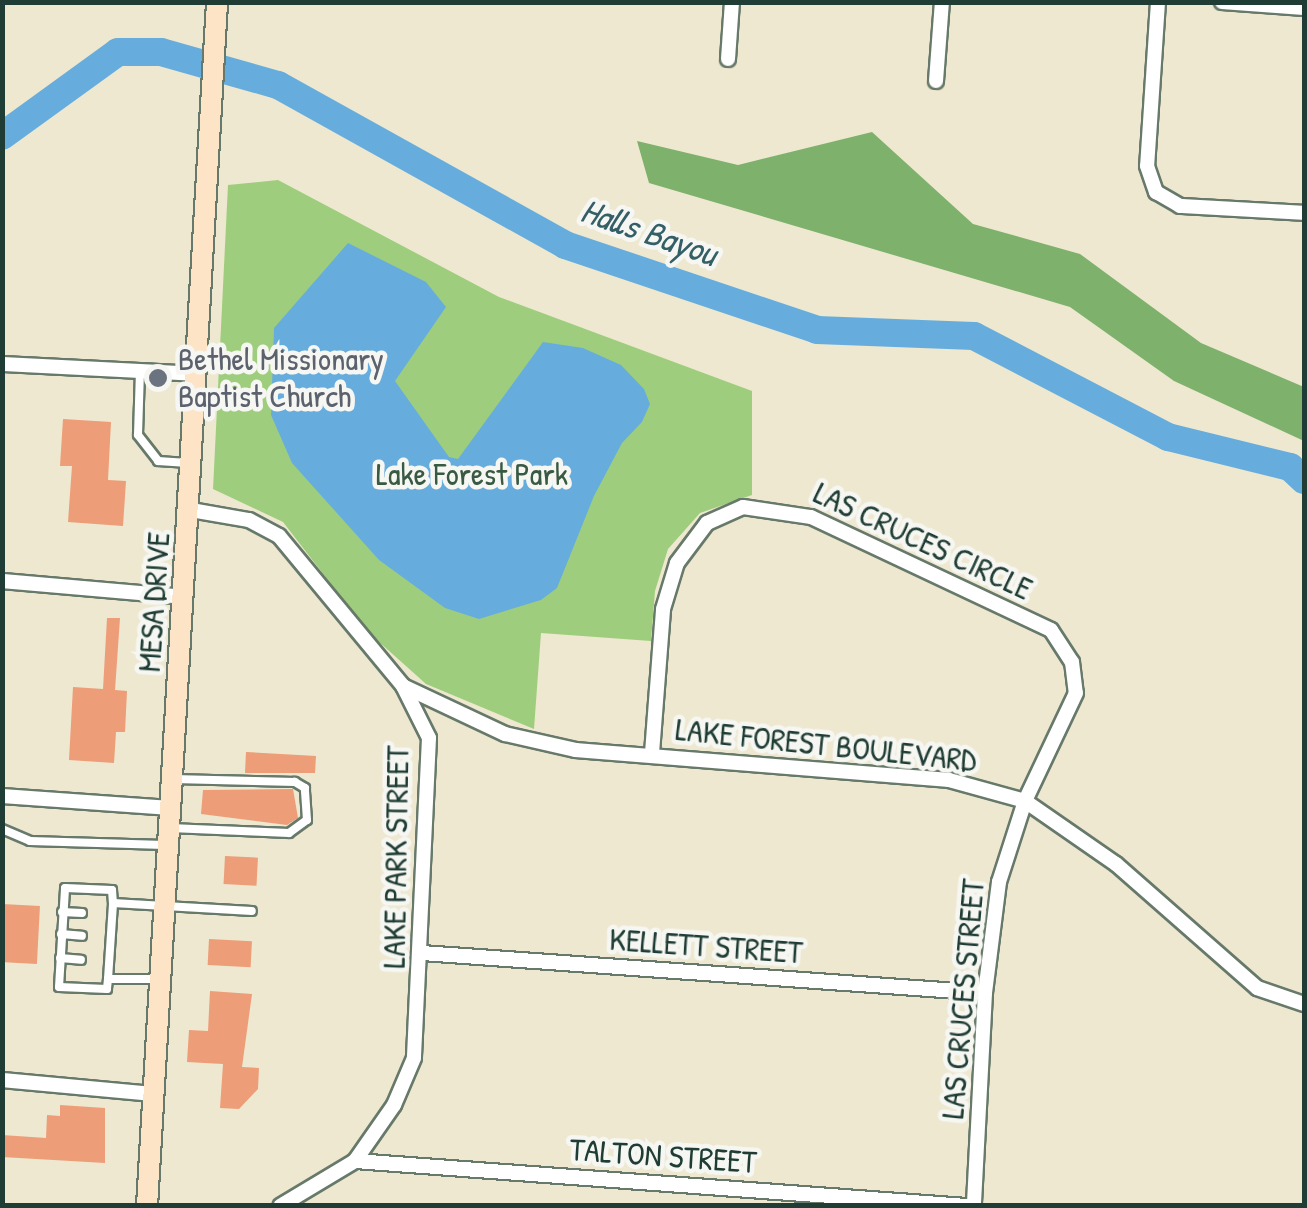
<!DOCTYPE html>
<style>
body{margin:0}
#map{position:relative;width:1307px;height:1208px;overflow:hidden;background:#ede8cf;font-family:"Patrick Hand",sans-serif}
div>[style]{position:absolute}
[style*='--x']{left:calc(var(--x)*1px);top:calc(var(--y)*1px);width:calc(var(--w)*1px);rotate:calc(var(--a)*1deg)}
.green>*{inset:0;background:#9ece7d}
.forest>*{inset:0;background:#7eb16c}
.water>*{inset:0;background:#66addd}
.river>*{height:28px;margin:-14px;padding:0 14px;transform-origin:14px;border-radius:14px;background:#66addd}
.building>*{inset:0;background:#ed9d78;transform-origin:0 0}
.roads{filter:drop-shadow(2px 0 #67796a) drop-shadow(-2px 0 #67796a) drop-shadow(0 2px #67796a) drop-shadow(0 -2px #67796a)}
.service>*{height:8px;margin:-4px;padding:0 4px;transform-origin:4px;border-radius:4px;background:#fff}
.minor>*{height:14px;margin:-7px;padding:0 7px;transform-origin:7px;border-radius:7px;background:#fff}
.secondary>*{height:20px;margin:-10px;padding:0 10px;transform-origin:10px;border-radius:10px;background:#fee4c6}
.dots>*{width:28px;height:28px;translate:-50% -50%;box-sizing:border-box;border:5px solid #f6f6f2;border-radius:50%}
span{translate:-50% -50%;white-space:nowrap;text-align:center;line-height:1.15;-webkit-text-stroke:9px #f6f6f2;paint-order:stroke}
.worship-label{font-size:32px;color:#5b616d}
.left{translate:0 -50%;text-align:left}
.park-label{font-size:32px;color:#385a43}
.street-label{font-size:32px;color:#1f3d34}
.water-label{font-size:35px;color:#345f67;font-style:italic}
.frame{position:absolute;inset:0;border:5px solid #1f3d34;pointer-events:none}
</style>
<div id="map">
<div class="green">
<div style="clip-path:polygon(278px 180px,499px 297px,752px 391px,752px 495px,700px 513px,668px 549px,655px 591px,651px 641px,541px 633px,534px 729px,426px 684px,368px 632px,283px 522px,213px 489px,228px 185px)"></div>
</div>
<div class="forest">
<div style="clip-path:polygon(872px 132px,973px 224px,1080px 254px,1201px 343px,1304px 387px,1304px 441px,1174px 381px,1070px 307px,649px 183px,637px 141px,738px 165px)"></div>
</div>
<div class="water">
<div style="clip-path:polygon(348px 243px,426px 282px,446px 307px,395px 381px,449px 457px,458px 459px,543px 342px,583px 348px,621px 365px,644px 389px,650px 404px,642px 422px,622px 443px,594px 496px,557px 588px,541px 600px,479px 619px,445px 608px,379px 560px,292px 463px,271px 415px,274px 328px)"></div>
</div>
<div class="river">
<div style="--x:2;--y:136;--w:143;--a:-35.9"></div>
<div style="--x:118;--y:52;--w:43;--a:0"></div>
<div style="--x:161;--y:52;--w:122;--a:15.8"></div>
<div style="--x:278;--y:85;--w:329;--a:29.1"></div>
<div style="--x:565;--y:245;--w:266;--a:18.6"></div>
<div style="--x:817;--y:330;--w:157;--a:2.2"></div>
<div style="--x:974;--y:336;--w:219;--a:27.5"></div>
<div style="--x:1168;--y:437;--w:126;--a:13.8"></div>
<div style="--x:1290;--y:467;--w:19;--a:43"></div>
</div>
<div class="building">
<div style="clip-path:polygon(63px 419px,111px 422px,108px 480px,126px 481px,123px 526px,68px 522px,72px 466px,60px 466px)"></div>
<div style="clip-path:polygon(107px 618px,120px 618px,115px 690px,127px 691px,125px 732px,116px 732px,114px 763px,69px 760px,73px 687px,103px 689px)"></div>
<div style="clip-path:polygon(246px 752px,316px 756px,315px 773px,245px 773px)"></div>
<div style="clip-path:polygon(293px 789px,298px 818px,287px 825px,201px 814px,203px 790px)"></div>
<div style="left:225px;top:856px;width:33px;height:28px;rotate:3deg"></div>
<div style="left:2px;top:904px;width:38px;height:58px;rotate:3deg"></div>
<div style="left:209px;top:939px;width:43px;height:26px;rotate:3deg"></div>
<div style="clip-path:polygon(210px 991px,252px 994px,242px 1067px,259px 1068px,258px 1089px,239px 1109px,220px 1108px,223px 1064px,187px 1062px,189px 1030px,208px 1031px)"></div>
<div style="clip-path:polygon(60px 1105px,105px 1108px,105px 1163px,2px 1157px,2px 1135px,46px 1138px,47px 1115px,60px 1116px)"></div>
</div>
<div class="roads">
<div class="service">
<div style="--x:140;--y:371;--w:64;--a:91.8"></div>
<div style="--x:138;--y:435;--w:33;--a:52"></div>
<div style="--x:158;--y:461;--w:30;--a:4"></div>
<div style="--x:170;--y:828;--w:119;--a:2.4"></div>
<div style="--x:289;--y:833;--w:22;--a:-36"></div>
<div style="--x:307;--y:820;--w:32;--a:-94"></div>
<div style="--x:305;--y:788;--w:12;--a:-149"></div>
<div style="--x:295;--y:782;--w:122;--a:-178.6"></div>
<div style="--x:2;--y:829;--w:30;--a:23"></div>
<div style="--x:30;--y:841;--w:135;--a:1.7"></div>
<div style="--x:62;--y:912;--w:20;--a:3"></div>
<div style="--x:61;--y:934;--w:21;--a:5"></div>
<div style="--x:60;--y:958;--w:21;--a:5"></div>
<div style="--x:108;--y:979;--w:10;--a:96"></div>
<div style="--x:107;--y:989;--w:48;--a:-177.6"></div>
<div style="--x:59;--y:987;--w:99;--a:-86.5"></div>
<div style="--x:65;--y:888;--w:47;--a:2.4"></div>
<div style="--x:112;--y:890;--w:13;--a:86"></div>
<div style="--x:158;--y:979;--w:50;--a:180"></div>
<div style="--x:108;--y:979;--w:76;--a:-86.2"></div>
<div style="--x:113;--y:903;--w:139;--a:3.3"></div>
</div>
<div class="minor">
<div style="--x:1158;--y:2;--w:164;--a:93.8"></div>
<div style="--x:1147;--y:166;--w:28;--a:71"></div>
<div style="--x:1156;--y:192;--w:28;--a:30"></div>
<div style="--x:1180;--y:206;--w:124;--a:3.2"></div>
<div style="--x:1222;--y:2;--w:82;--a:4.2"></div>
<div style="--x:728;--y:59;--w:57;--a:-86"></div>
<div style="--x:936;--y:81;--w:79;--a:-85.7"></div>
<div style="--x:2;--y:364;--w:195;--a:2.9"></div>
<div style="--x:191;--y:510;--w:59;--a:9.8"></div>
<div style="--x:249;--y:520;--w:34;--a:28"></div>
<div style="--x:279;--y:536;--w:195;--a:50.4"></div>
<div style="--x:403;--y:686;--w:58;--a:63.4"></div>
<div style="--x:429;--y:738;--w:320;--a:92.7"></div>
<div style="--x:414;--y:1058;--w:51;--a:113.1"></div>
<div style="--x:394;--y:1105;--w:68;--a:124.9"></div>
<div style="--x:355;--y:1161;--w:87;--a:149"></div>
<div style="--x:2;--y:581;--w:183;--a:5"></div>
<div style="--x:403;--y:686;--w:113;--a:25.2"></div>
<div style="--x:505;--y:734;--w:73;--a:12.7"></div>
<div style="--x:576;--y:750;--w:374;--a:4.6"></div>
<div style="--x:949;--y:780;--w:79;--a:15.4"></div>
<div style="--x:1025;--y:801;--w:111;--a:34.7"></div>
<div style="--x:1116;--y:864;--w:188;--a:41.3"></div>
<div style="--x:1257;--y:988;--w:50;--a:18.8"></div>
<div style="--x:652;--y:753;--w:144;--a:-85.6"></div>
<div style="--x:663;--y:609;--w:48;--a:-73.1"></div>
<div style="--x:677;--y:563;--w:50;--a:-53.1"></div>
<div style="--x:707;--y:523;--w:39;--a:-24"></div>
<div style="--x:743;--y:507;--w:69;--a:8.4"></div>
<div style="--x:811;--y:517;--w:265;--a:25.2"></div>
<div style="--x:1051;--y:630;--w:38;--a:57"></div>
<div style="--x:1072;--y:662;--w:31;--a:83"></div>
<div style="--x:1076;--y:693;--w:119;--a:115.3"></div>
<div style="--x:1025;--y:801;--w:85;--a:107.8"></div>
<div style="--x:999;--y:882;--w:112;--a:97.2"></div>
<div style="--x:985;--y:993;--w:213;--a:93"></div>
<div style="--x:2;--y:796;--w:169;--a:4.1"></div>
<div style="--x:422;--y:953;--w:564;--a:4.06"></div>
<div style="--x:2;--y:1080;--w:153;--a:5.3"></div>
<div style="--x:355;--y:1161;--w:614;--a:4.21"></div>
</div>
<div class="secondary">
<div style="--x:147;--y:1206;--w:1206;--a:-86.67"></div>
</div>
</div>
<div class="dots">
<div style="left:158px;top:378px;background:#6b7280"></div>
</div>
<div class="worship-label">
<span class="left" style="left:178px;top:378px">Bethel Missionary<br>Baptist Church</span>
</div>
<div class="park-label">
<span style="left:472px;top:474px">Lake Forest Park</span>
</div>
<div class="street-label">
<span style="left:923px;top:541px;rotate:25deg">LAS CRUCES CIRCLE</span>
<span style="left:154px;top:602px;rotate:-86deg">MESA DRIVE</span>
<span style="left:826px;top:745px;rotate:6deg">LAKE FOREST BOULEVARD</span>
<span style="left:396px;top:857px;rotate:-89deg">LAKE PARK STREET</span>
<span style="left:706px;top:946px;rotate:4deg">KELLETT STREET</span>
<span style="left:963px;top:999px;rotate:-85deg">LAS CRUCES STREET</span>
<span style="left:663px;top:1156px;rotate:4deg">TALTON STREET</span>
</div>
<div class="water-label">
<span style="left:649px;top:232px;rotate:19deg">Halls Bayou</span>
</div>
<div class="frame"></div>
</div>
